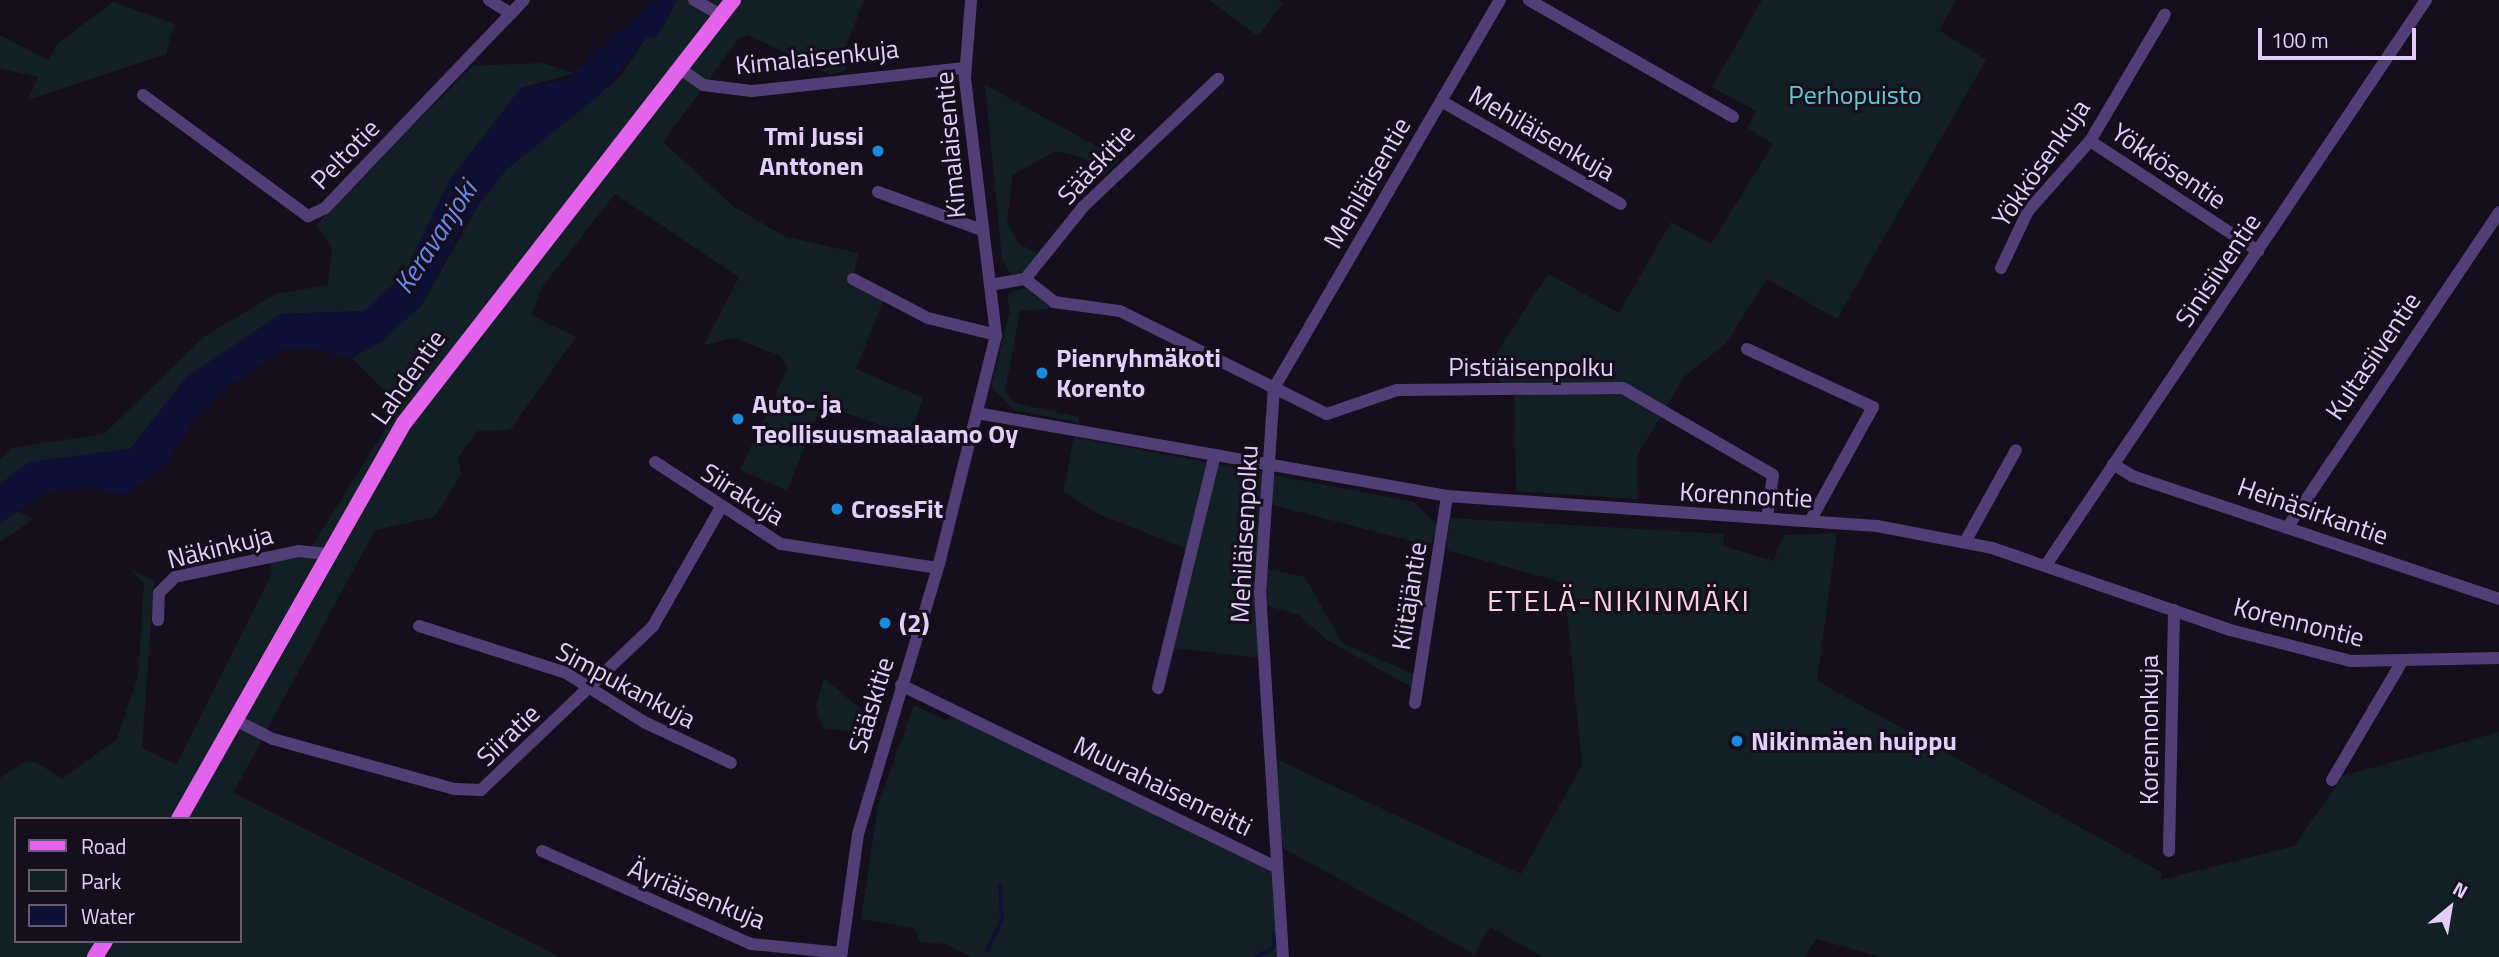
<!DOCTYPE html>
<meta charset="utf-8">
<style>
body{margin:0}
#map{position:relative;width:2499px;height:957px;overflow:hidden;background:#150e1c;font-family:"Titillium Web",sans-serif}
div>[style]{position:absolute}
[style*='--x']{left:calc(var(--x)*1px);top:calc(var(--y)*1px);width:calc(var(--w)*1px);rotate:calc(var(--a)*1deg)}
.green>*{inset:0;background:#122025}
.water>*{inset:0;background:#0e1035}
.stream>*{height:3.5px;margin:-1.75px;padding:0 1.75px;transform-origin:1.75px;border-radius:1.75px;background:#0e1035}
.minor>*{height:12px;margin:-6px;padding:0 6px;transform-origin:6px;border-radius:6px;background:#523e76}
.major>*{height:16px;margin:-8px;padding:0 8px;transform-origin:8px;border-radius:8px;background:#e463ec}
.dots>*{width:19px;height:19px;translate:-50% -50%;box-sizing:border-box;border:4px solid #150e1c;border-radius:50%}
span{translate:-50% -50%;white-space:nowrap;text-align:center;line-height:1.15;-webkit-text-stroke:6px #150e1c;paint-order:stroke}
.street-label{font-size:26px;color:#e1cff9}
.park-label{font-size:26px;color:#64c8d0}
.poi-label{font-size:26px;color:#e1cff9;font-weight:700}
.right{translate:-100% -50%;text-align:right}
.left{translate:0 -50%;text-align:left}
.water-label{font-size:28px;color:#6986ed;font-style:italic}
.quarter-label{font-size:30px;color:#f9d1de;letter-spacing:2px}
.legend{position:absolute;left:14px;top:817px;width:228px;height:126px;box-sizing:border-box;background:#150e1c;border:2px solid #675b74;margin:0;padding:9px 12px;list-style:none;font-size:21px;color:#e1cff9}
.legend li{display:flex;align-items:center;gap:14px;height:35px}
.legend b{width:35px;border:2px solid #675b74}
.north{position:absolute;left:2415px;top:873px;width:70px;height:70px;-webkit-text-stroke:5px #150e1c;paint-order:stroke;rotate:30deg;font-size:19px;font-weight:700;line-height:28px;text-align:center;color:#e1cff9}
.north::after{content:'';display:block;margin:auto;width:24px;height:32px;background:#e1cff9;clip-path:polygon(50% 0,100% 100%,50% 72%,0 100%)}
.scale{position:absolute;left:2258px;top:28px;width:158px;height:32px;box-sizing:border-box;border:4px solid #e1cff9;border-top:0;padding-left:9px;font-size:21px;line-height:24px;white-space:nowrap;color:#e1cff9;-webkit-text-stroke:5px #150e1c;paint-order:stroke}
</style>
<div id="map">
<div class="green">
<div style="clip-path:polygon(evenodd,677px 0,864px 0,842px 56px,847px 70px,831px 75px,748px 35px,739px 38px,663px 142px,734px 207px,786px 237px,858px 253px,853px 279px,885px 296px,856px 369px,923px 398px,910px 436px,822px 404px,787px 490px,740px 470px,788px 368px,779px 355px,733px 338px,704px 345px,739px 277px,615px 194px,543px 286px,531px 315px,576px 337px,510px 430px,477px 431px,458px 457px,461px 475px,434px 517px,375px 530px,233px 793px,560px 957px,0 957px,0 778px,22px 763px,36px 762px,62px 779px,117px 739px,138px 677px,144px 584px,132px 570px,154px 581px,142px 748px,176px 765px,272px 573px,269px 559px,308px 552px,400px 406px,352px 358px,421px 306px,483px 197px,507px 169px,621px 76px,646px 38px,663px 27px,677px 0,16px 819px,240px 819px,240px 941px,16px 941px,16px 819px)"></div>
<div style="clip-path:polygon(1209px 0,1277px 0,1283px 3px,1258px 36px)"></div>
<div style="clip-path:polygon(1762px 0,1956px 0,1939px 30px,1986px 60px,1837px 319px,1767px 279px,1726px 343px,1684px 377px,1638px 454px,1637px 499px,1516px 491px,1514px 392px,1486px 369px,1548px 274px,1619px 313px,1671px 222px,1711px 244px,1773px 144px,1747px 127px,1756px 111px,1712px 87px)"></div>
<div style="clip-path:polygon(113px 2px,174px 24px,166px 54px,28px 100px,38px 77px,0 68px,0 35px,48px 60px,58px 43px)"></div>
<div style="clip-path:polygon(542px 63px,575px 73px,521px 88px,449px 181px,404px 275px,364px 311px,281px 314px,187px 377px,130px 449px,30px 462px,0 484px,0 459px,12px 448px,104px 434px,205px 336px,276px 294px,328px 285px,332px 248px,316px 225px,472px 66px)"></div>
<div style="clip-path:polygon(985px 85px,1120px 159px,1104px 176px,1082px 157px,1055px 151px,1013px 175px,1007px 221px,1018px 243px,1039px 254px,1025px 271px,1011px 275px,1002px 259px)"></div>
<div style="clip-path:polygon(1032px 286px,1054px 308px,1020px 311px,1005px 392px,1015px 403px,1079px 417px,1079px 423px,1015px 410px,991px 387px,1010px 311px,1007px 294px)"></div>
<div style="clip-path:polygon(1074px 437px,1414px 502px,1438px 525px,1430px 546px,1265px 503px,1262px 568px,1305px 577px,1342px 643px,1413px 674px,1411px 687px,1327px 640px,1299px 615px,1261px 604px,1262px 658px,1172px 648px,1193px 551px,1098px 514px,1063px 491px)"></div>
<div style="clip-path:polygon(15px 511px,34px 519px,0 542px,0 523px)"></div>
<div style="clip-path:polygon(1450px 518px,1724px 534px,1723px 546px,1774px 561px,1783px 535px,1837px 533px,1817px 681px,2161px 872px,2161px 880px,2294px 846px,2343px 776px,2499px 732px,2499px 957px,1881px 957px,1817px 939px,1804px 957px,1543px 957px,1490px 927px,1474px 954px,1283px 848px,1274px 758px,1521px 874px,1582px 765px,1564px 583px,1446px 550px)"></div>
<div style="clip-path:polygon(824px 678px,869px 716px,870px 727px,859px 732px,822px 728px,816px 706px)"></div>
<div style="clip-path:polygon(914px 705px,945px 720px,958px 717px,1272px 870px,1278px 957px,972px 957px,946px 944px,920px 942px,914px 928px,861px 919px,878px 805px)"></div>
</div>
<div class="water">
<div style="clip-path:polygon(655px 0,677px 0,657px 36px,646px 38px,600px 95px,507px 169px,464px 223px,421px 306px,382px 341px,352px 358px,304px 347px,283px 350px,229px 386px,191px 422px,166px 464px,126px 495px,88px 487px,47px 492px,0 523px,0 484px,29px 462px,130px 449px,187px 377px,281px 314px,364px 311px,404px 275px,449px 181px,521px 88px,566px 80px)"></div>
</div>
<div class="stream">
<div style="--x:987;--y:951;--w:35;--a:-65"></div>
<div style="--x:1002;--y:919;--w:33;--a:-93"></div>
<div style="--x:1257;--y:957;--w:21;--a:-31"></div>
<div style="--x:1275;--y:946;--w:12;--a:-95"></div>
</div>
<div class="minor">
<div style="--x:489;--y:0;--w:26;--a:32"></div>
<div style="--x:694;--y:0;--w:31;--a:29"></div>
<div style="--x:1529;--y:0;--w:235;--a:29.8"></div>
<div style="--x:679;--y:68;--w:29;--a:35"></div>
<div style="--x:703;--y:85;--w:49;--a:7"></div>
<div style="--x:752;--y:91;--w:214;--a:-6.2"></div>
<div style="--x:143;--y:95;--w:205;--a:36.3"></div>
<div style="--x:308;--y:216;--w:19;--a:-25"></div>
<div style="--x:325;--y:208;--w:288;--a:-46.3"></div>
<div style="--x:1441;--y:101;--w:207;--a:29.8"></div>
<div style="--x:2090;--y:141;--w:201;--a:33.2"></div>
<div style="--x:878;--y:192;--w:108;--a:20.1"></div>
<div style="--x:2001;--y:268;--w:63;--a:-64.7"></div>
<div style="--x:2028;--y:211;--w:94;--a:-48.5"></div>
<div style="--x:2090;--y:141;--w:147;--a:-59.4"></div>
<div style="--x:853;--y:279;--w:85;--a:27.5"></div>
<div style="--x:928;--y:318;--w:70;--a:14"></div>
<div style="--x:1025;--y:279;--w:37;--a:38"></div>
<div style="--x:1054;--y:302;--w:67;--a:7.8"></div>
<div style="--x:1120;--y:311;--w:231;--a:26.5"></div>
<div style="--x:1327;--y:414;--w:74;--a:-18.9"></div>
<div style="--x:1397;--y:390;--w:226;--a:-0.5"></div>
<div style="--x:1623;--y:388;--w:173;--a:30.1"></div>
<div style="--x:1773;--y:475;--w:43;--a:97.9"></div>
<div style="--x:990;--y:285;--w:36;--a:-10"></div>
<div style="--x:1025;--y:279;--w:94;--a:-51.1"></div>
<div style="--x:1084;--y:206;--w:185;--a:-43.5"></div>
<div style="--x:1747;--y:349;--w:139;--a:24.7"></div>
<div style="--x:1873;--y:407;--w:130;--a:118.9"></div>
<div style="--x:977;--y:413;--w:477;--a:10"></div>
<div style="--x:1447;--y:496;--w:431;--a:4"></div>
<div style="--x:1877;--y:526;--w:117;--a:10.8"></div>
<div style="--x:1992;--y:548;--w:252;--a:19"></div>
<div style="--x:2230;--y:630;--w:125;--a:14.4"></div>
<div style="--x:2351;--y:661;--w:148;--a:-1.2"></div>
<div style="--x:655;--y:462;--w:150;--a:33.1"></div>
<div style="--x:781;--y:544;--w:158;--a:8.7"></div>
<div style="--x:2113;--y:464;--w:22;--a:32"></div>
<div style="--x:2132;--y:476;--w:387;--a:18.5"></div>
<div style="--x:2287;--y:528;--w:381;--a:-56.1"></div>
<div style="--x:1965;--y:542;--w:105;--a:-61"></div>
<div style="--x:2046;--y:565;--w:681;--a:-56.08"></div>
<div style="--x:158;--y:620;--w:27;--a:-88"></div>
<div style="--x:159;--y:593;--w:23;--a:-45"></div>
<div style="--x:175;--y:577;--w:126;--a:-11.9"></div>
<div style="--x:298;--y:551;--w:27;--a:6"></div>
<div style="--x:419;--y:626;--w:154;--a:17.7"></div>
<div style="--x:566;--y:673;--w:92;--a:32.1"></div>
<div style="--x:644;--y:722;--w:96;--a:25.2"></div>
<div style="--x:901;--y:685;--w:417;--a:25.9"></div>
<div style="--x:1158;--y:688;--w:240;--a:-76.3"></div>
<div style="--x:1415;--y:703;--w:209;--a:-81.2"></div>
<div style="--x:235;--y:720;--w:42;--a:26.6"></div>
<div style="--x:273;--y:739;--w:189;--a:15.4"></div>
<div style="--x:455;--y:789;--w:26;--a:2"></div>
<div style="--x:481;--y:790;--w:238;--a:-43.6"></div>
<div style="--x:653;--y:626;--w:135;--a:-60.2"></div>
<div style="--x:2332;--y:780;--w:134;--a:-59.4"></div>
<div style="--x:542;--y:851;--w:229;--a:24"></div>
<div style="--x:751;--y:944;--w:91;--a:5.6"></div>
<div style="--x:2169;--y:851;--w:241;--a:-88.8"></div>
<div style="--x:841;--y:957;--w:124;--a:-82.1"></div>
<div style="--x:858;--y:834;--w:282;--a:-73.3"></div>
<div style="--x:939;--y:564;--w:236;--a:-76"></div>
<div style="--x:996;--y:335;--w:260;--a:-96.9"></div>
<div style="--x:965;--y:77;--w:77;--a:-85.5"></div>
<div style="--x:1283;--y:957;--w:365;--a:-93.6"></div>
<div style="--x:1260;--y:593;--w:205;--a:-86.1"></div>
<div style="--x:1274;--y:388;--w:449;--a:-59.8"></div>
</div>
<div class="major">
<div style="--x:179;--y:819;--w:455;--a:-60.4"></div>
<div style="--x:404;--y:423;--w:536;--a:-52.13"></div>
<div style="--x:95;--y:957;--w:19;--a:-58"></div>
</div>
<div class="dots">
<div style="left:878px;top:151px;background:#1a8ada"></div>
<div style="left:1042px;top:373px;background:#1a8ada"></div>
<div style="left:738px;top:419px;background:#1a8ada"></div>
<div style="left:837px;top:509px;background:#1a8ada"></div>
<div style="left:885px;top:623px;background:#1a8ada"></div>
<div style="left:1737px;top:741px;background:#1a8ada"></div>
</div>
<div class="street-label">
<span style="left:817px;top:57px;rotate:-6deg">Kimalaisenkuja</span>
<span style="left:1542px;top:133px;rotate:30deg">Mehiläisenkuja</span>
<span style="left:950px;top:145px;rotate:-95deg">Kimalaisentie</span>
<span style="left:345px;top:154px;rotate:-46deg">Peltotie</span>
<span style="left:2041px;top:163px;rotate:-55deg">Yökkösenkuja</span>
<span style="left:1096px;top:164px;rotate:-47deg">Sääskitie</span>
<span style="left:2169px;top:166px;rotate:34deg">Yökkösentie</span>
<span style="left:1367px;top:183px;rotate:-60deg">Mehiläisentie</span>
<span style="left:2218px;top:270px;rotate:-56deg">Sinisiiventie</span>
<span style="left:2373px;top:356px;rotate:-56deg">Kultasiiventie</span>
<span style="left:1531px;top:367px">Pistiäisenpolku</span>
<span style="left:408px;top:377px;rotate:-55deg">Lahdentie</span>
<span style="left:743px;top:494px;rotate:32deg">Siirakuja</span>
<span style="left:1746px;top:495px;rotate:3deg">Korennontie</span>
<span style="left:2313px;top:511px;rotate:19deg">Heinäsirkantie</span>
<span style="left:1244px;top:534px;rotate:-87deg">Mehiläisenpolku</span>
<span style="left:220px;top:547px;rotate:-14deg">Näkinkuja</span>
<span style="left:1409px;top:596px;rotate:-81deg">Kiitäjäntie</span>
<span style="left:2299px;top:622px;rotate:14deg">Korennontie</span>
<span style="left:626px;top:685px;rotate:28deg">Simpukankuja</span>
<span style="left:871px;top:705px;rotate:-73deg">Sääskitie</span>
<span style="left:2149px;top:730px;rotate:-90deg">Korennonkuja</span>
<span style="left:508px;top:735px;rotate:-44deg">Siiratie</span>
<span style="left:1163px;top:786px;rotate:26deg">Muurahaisenreitti</span>
<span style="left:697px;top:894px;rotate:22deg">Äyriäisenkuja</span>
</div>
<div class="park-label">
<span style="left:1855px;top:95px">Perhopuisto</span>
</div>
<div class="poi-label">
<span class="right" style="left:864px;top:151px">Tmi Jussi<br>Anttonen</span>
<span class="left" style="left:1056px;top:373px">Pienryhmäkoti<br>Korento</span>
<span class="left" style="left:752px;top:419px">Auto- ja<br>Teollisuusmaalaamo Oy</span>
<span class="left" style="left:851px;top:509px">CrossFit</span>
<span class="left" style="left:899px;top:623px">(2)</span>
<span class="left" style="left:1751px;top:741px">Nikinmäen huippu</span>
</div>
<div class="water-label">
<span style="left:435px;top:237px;rotate:-57deg">Keravanjoki</span>
</div>
<div class="quarter-label">
<span style="left:1619px;top:600px">ETELÄ-NIKINMÄKI</span>
</div>
<ul class="legend">
<li><b style="height:9px;background:#e463ec"></b>Road</li>
<li><b style="height:19px;background:#122025"></b>Park</li>
<li><b style="height:19px;background:#0e1035"></b>Water</li>
</ul>
<div class="north">N</div>
<div class="scale">100 m</div>
</div>
